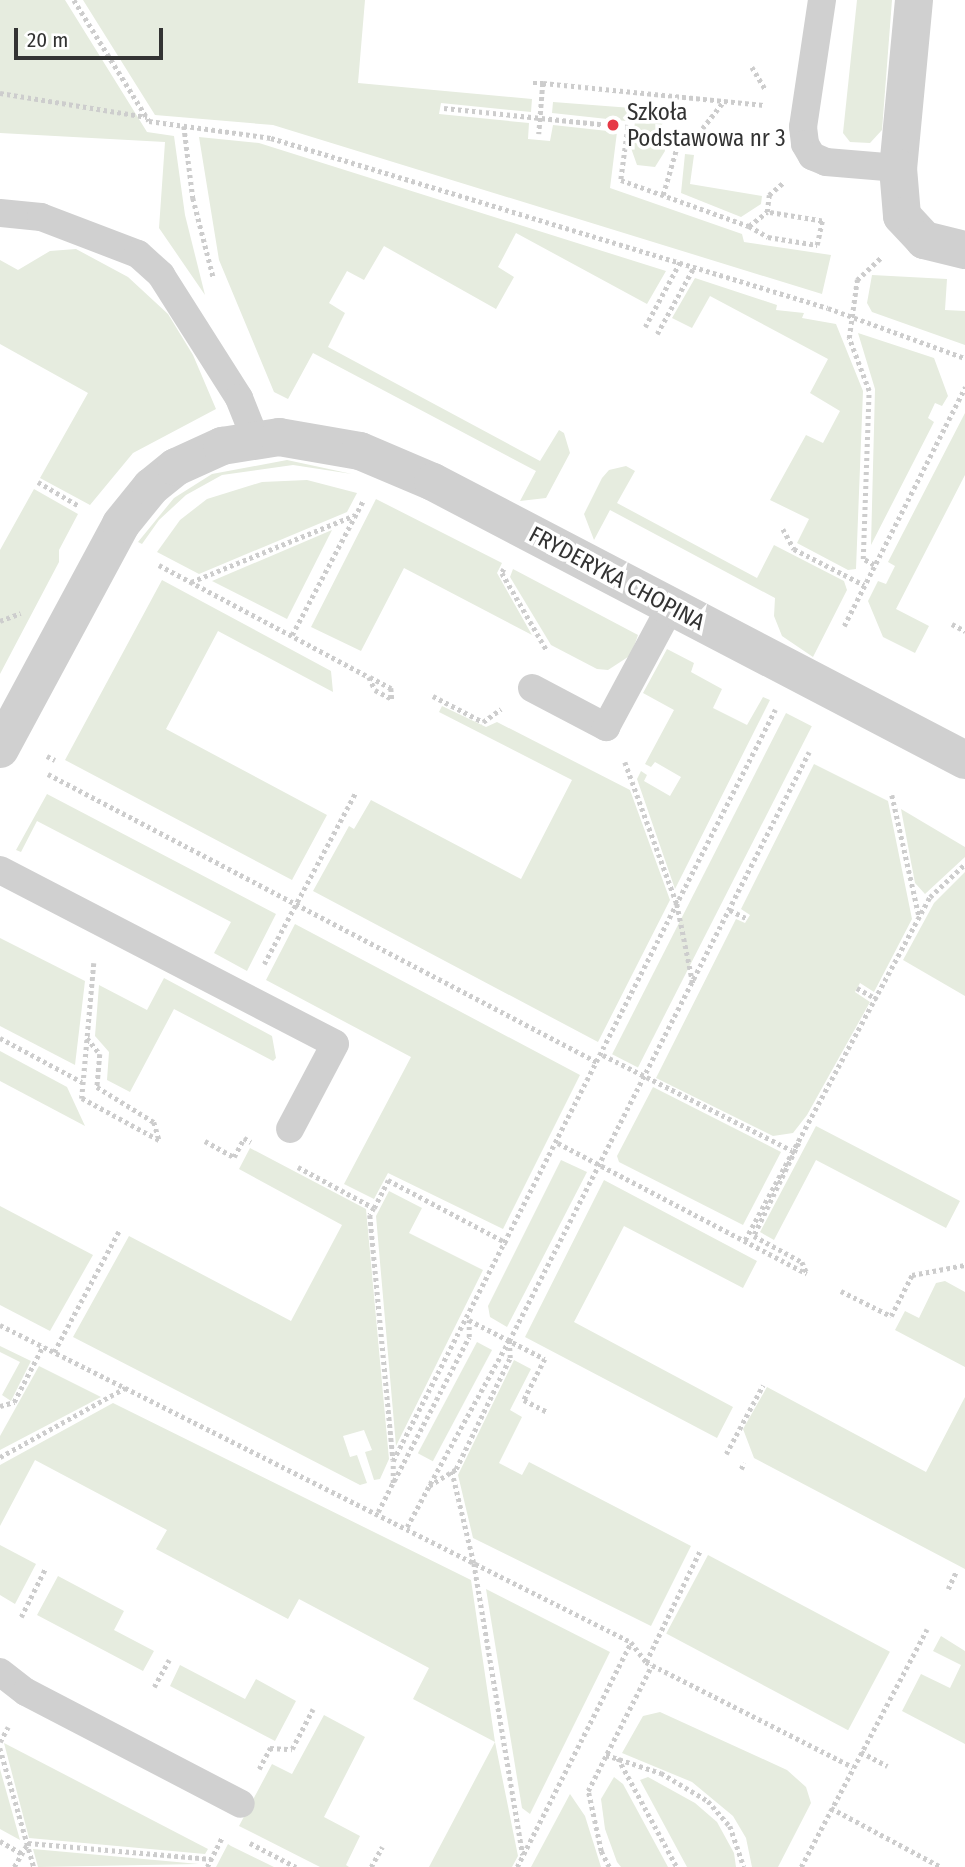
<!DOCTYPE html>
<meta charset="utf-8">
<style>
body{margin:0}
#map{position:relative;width:965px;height:1867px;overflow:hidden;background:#fff;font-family:"Fira Sans Condensed",sans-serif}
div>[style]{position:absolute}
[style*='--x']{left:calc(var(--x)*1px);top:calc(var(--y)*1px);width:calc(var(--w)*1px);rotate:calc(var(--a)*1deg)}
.green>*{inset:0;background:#e6ecdf;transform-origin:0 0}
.path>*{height:4.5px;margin-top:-2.25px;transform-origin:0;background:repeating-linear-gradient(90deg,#cdcdcd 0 3.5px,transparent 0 7px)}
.service>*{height:28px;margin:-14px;padding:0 14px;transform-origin:14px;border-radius:14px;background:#d0d0d0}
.minor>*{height:38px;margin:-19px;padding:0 19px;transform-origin:19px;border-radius:19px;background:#d0d0d0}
.dots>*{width:19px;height:19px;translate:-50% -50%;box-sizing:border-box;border:4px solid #fff;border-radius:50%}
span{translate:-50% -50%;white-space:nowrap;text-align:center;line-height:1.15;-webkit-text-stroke:7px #fff;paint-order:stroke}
.poi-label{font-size:23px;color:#333}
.left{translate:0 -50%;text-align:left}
.street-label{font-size:23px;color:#333}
.scale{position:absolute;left:14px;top:28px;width:149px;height:32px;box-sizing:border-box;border:4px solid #333;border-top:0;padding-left:9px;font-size:21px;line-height:24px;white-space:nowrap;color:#333;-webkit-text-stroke:5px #fff;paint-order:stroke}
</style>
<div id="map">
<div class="green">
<div style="clip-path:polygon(0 0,65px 0,147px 132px,174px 136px,185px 215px,205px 295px,159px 228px,165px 142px,0 133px)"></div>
<div style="clip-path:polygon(83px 0,365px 0,358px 83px,532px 99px,531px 112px,441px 103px,439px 114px,529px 123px,528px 139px,550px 141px,553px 125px,617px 132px,610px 188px,742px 234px,744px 242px,831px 255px,822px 294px,273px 125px,155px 115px)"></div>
<div style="clip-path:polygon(857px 0,892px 0,882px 130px,870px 143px,850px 142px,843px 133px)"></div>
<div style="clip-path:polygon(553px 102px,671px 111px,659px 129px,665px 151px,655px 167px,637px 165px,631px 148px,635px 122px,552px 113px)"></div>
<div style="clip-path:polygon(199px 137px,259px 143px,666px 271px,647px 304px,516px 233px,498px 267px,514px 277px,496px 309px,384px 246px,364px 280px,347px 271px,329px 303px,345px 313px,328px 347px,540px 461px,559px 430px,564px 433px,570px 453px,546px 498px,520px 501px,536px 471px,313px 353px,288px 399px,274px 392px,219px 260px)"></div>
<div style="clip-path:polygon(685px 154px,694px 155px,690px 184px,762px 196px,761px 204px,741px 217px,681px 193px)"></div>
<div style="clip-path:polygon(76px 249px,128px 277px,168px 314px,193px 355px,216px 409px,133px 453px,90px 505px,40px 478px,88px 393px,0 344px,0 260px,18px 270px,50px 251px)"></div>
<div style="clip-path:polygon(872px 275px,947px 279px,945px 310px,965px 311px,965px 345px,872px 312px,867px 303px)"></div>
<div style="clip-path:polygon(695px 278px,777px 305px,776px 310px,804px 313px,802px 318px,836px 324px,863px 391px,856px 569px,848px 570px,797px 543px,809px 519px,770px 500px,806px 435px,823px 443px,840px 411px,810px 393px,828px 359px,710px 296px,692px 328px,672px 318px)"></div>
<div style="clip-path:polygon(858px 333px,934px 358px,948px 396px,942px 406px,935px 403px,928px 418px,934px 422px,871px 545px,875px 389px)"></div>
<div style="clip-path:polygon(965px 413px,965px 475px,896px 609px,929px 626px,915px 653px,883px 637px,868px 601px,878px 581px,886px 584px,895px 566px,888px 562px)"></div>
<div style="clip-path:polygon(287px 460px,352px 474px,293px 465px,222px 475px,186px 495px,159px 520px,142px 544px,138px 542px,174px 498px,212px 474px)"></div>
<div style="clip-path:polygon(626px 466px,635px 471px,617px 503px,757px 578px,774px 545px,844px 581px,847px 590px,813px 657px,782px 636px,774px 616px,775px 598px,610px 510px,594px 540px,584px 514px,602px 478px,609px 470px)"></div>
<div style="clip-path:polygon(307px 480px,357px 493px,347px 512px,199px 574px,157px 552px,180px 520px,207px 499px,262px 482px)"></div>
<div style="clip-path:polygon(34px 489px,78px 514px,59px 550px,59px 562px,0 674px,0 550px)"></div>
<div style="clip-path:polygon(376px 499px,502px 563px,497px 573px,532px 635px,404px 568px,361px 651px,311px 627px)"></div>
<div style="clip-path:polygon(332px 530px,287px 619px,212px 581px)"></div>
<div style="clip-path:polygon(513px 569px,638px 635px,631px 655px,608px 670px,597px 669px,551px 645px,510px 577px)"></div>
<div style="clip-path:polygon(162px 580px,331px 671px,333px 692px,218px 631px,166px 729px,327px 815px,292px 880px,65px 760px)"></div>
<div style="clip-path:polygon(667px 649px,694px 663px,691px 672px,722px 689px,713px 708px,747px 725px,763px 697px,770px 700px,675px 889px,637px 779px,641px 771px,647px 775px,644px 781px,670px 796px,681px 777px,655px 762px,651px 767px,645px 764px,674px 710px,643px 693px)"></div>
<div style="clip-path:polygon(442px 706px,486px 727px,497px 722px,630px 790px,670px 900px,598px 1042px,313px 891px,349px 826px,354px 829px,371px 800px,521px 879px,572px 780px,439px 712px)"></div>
<div style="left:786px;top:713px;width:29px;height:383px;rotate:27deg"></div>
<div style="clip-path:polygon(814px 764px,888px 801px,912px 919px,874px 992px,860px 983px,855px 992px,870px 1002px,807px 1115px,793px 1133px,773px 1136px,656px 1078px,736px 919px,745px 923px,750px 915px,741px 909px)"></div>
<div style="clip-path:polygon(47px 794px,276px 914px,247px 971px,214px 953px,231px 922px,37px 821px,21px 852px,16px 850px)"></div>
<div style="clip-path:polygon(901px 809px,965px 847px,965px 857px,925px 894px,915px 883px)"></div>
<div style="clip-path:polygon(965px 872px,965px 996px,903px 960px,934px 903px)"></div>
<div style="clip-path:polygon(295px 924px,580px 1075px,503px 1229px,388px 1173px,374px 1199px,344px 1184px,411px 1057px,266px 980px)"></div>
<div style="clip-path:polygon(0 938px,85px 981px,75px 1065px,0 1026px)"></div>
<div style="clip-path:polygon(164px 978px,272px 1036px,276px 1058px,273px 1061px,174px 1009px,130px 1092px,107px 1080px,109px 1052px,95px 1036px,99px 985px,147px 1010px)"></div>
<div style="clip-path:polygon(0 1051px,67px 1087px,85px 1126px,0 1081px)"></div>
<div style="clip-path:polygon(653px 1087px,781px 1152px,743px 1225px,619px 1162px,617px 1156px)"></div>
<div style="clip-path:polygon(816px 1126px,960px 1201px,946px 1228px,816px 1160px,774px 1240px,760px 1232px)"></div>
<div style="clip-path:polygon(250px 1148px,366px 1209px,389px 1459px,380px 1479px,374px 1480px,365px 1452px,372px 1450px,364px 1430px,343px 1436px,350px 1457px,357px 1455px,367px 1483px,360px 1485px,73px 1337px,129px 1236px,291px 1321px,342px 1225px,239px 1169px)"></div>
<div style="clip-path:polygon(561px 1160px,587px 1172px,507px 1327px,490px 1317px,488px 1306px)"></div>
<div style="clip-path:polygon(604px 1180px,757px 1261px,743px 1288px,624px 1226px,574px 1322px,733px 1407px,717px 1438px,525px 1337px)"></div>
<div style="clip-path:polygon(389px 1191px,422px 1208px,409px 1233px,483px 1270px,396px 1446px,376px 1216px)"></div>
<div style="clip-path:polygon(0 1206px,93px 1255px,50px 1331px,0 1305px)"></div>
<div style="clip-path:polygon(945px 1281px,965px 1292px,965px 1367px,895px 1330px,905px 1311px,919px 1318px,936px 1283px)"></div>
<div style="left:477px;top:1342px;width:17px;height:126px;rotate:28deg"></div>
<div style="clip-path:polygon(0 1346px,31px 1361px,11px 1401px,2px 1395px,20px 1362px,0 1352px)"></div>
<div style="clip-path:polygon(514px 1360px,531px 1369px,510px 1410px,522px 1417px,499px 1463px,522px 1475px,529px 1462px,691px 1546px,651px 1626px,473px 1538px,458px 1475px)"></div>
<div style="clip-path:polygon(39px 1366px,101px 1397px,0 1450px,0 1436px)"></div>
<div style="clip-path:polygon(767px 1387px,926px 1472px,965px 1397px,965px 1569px,754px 1458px,743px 1429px)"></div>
<div style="clip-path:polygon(113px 1403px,471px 1580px,495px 1742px,518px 1856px,512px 1867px,429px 1867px,495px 1742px,413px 1699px,429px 1668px,299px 1599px,288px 1619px,156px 1549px,167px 1530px,35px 1460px,0 1526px,0 1465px)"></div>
<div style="clip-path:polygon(0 1545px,36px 1564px,15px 1604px,0 1595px)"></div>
<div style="left:708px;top:1555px;width:206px;height:89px;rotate:28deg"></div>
<div style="clip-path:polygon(58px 1576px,124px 1611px,114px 1630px,154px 1651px,143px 1671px,37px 1615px)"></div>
<div style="clip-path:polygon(486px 1589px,610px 1652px,530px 1814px,522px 1808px)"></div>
<div style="clip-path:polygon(941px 1636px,965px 1651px,965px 1744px,902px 1711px,921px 1674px,950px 1688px,961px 1665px,933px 1651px)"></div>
<div style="clip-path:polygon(180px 1665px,245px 1699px,256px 1679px,296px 1701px,275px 1741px,170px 1686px)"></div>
<div style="clip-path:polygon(660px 1712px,787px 1770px,806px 1787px,811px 1803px,778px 1867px,752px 1867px,746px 1838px,733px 1816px,692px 1782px,622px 1753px,643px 1716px)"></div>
<div style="clip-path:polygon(324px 1715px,365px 1737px,324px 1817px,360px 1836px,346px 1865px,349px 1867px,320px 1867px,239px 1826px,272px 1764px,292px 1774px)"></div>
<div style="clip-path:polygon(4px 1743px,208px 1849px,205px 1854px,29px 1838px)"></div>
<div style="clip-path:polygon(0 1769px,20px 1840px,0 1829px)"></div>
<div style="clip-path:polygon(614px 1777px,623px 1784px,668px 1867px,621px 1867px,617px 1862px,605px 1829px,601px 1799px)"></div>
<div style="clip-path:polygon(648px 1777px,695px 1803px,717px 1822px,734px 1853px,736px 1867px,687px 1867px,640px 1780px)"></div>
<div style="clip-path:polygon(570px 1794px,585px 1816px,601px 1867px,531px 1867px)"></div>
<div style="clip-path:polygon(228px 1844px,231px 1846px,274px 1867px,216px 1867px)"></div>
<div style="clip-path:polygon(33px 1849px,199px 1864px,38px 1867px)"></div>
</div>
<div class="path">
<div style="--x:74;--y:0;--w:142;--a:58.2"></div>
<div style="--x:149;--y:121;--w:123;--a:7.9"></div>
<div style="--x:271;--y:138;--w:582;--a:16.97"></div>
<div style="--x:828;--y:308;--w:146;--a:20.1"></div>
<div style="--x:752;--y:67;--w:27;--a:59"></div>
<div style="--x:533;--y:83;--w:10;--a:0"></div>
<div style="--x:543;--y:83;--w:51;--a:94.5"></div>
<div style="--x:543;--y:83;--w:223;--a:5.7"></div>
<div style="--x:0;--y:93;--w:149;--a:9.3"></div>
<div style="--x:444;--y:108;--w:185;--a:5.9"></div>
<div style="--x:628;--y:127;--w:53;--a:97.5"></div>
<div style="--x:621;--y:180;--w:136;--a:19.8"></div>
<div style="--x:749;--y:226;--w:23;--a:-38"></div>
<div style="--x:767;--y:212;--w:17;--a:-83"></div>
<div style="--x:769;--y:195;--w:18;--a:-41"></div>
<div style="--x:184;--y:126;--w:73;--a:82.9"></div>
<div style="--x:193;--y:198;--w:81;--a:75.6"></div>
<div style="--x:663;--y:195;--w:65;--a:-73.8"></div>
<div style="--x:681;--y:133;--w:17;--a:3"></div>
<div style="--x:698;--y:134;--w:42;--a:-51.8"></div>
<div style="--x:749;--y:226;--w:22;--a:30"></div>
<div style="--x:768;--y:237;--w:50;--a:9.3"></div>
<div style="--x:817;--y:245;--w:25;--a:-78"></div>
<div style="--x:822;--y:221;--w:56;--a:-170.7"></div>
<div style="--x:645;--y:327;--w:74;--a:-61.7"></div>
<div style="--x:657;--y:334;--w:77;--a:-61.1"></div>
<div style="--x:38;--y:482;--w:48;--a:30.3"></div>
<div style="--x:783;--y:529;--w:23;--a:61"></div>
<div style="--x:794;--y:549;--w:79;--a:27.2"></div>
<div style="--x:159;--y:565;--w:238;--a:28.1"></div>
<div style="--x:369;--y:677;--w:14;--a:65"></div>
<div style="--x:375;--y:690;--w:19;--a:28"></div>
<div style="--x:874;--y:565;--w:13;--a:-151"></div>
<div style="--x:863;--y:559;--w:168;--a:-88"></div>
<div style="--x:869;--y:391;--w:57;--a:-110.7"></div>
<div style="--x:849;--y:338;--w:59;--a:-82.1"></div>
<div style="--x:857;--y:280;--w:33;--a:-43"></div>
<div style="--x:504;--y:569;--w:4;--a:117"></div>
<div style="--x:502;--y:573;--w:88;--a:59.9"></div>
<div style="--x:191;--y:582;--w:177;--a:-22.2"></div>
<div style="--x:0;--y:621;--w:22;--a:-21"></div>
<div style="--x:952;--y:624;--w:15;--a:28"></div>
<div style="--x:844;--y:626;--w:268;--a:-63.1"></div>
<div style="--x:292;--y:635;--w:152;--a:-62.1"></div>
<div style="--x:370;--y:677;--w:24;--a:28"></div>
<div style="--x:391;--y:688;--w:11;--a:85"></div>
<div style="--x:433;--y:696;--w:56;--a:27.5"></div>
<div style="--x:483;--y:722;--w:22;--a:-36"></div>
<div style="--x:47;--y:756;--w:9;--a:27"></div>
<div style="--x:625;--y:762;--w:151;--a:69.9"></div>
<div style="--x:677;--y:904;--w:81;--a:78.6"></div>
<div style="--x:48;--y:774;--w:622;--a:27.68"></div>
<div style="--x:892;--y:795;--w:124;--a:77.4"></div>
<div style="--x:730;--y:910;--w:20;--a:27"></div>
<div style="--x:94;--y:963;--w:136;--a:95.1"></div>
<div style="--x:82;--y:1098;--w:88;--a:28.6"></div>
<div style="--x:264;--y:964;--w:195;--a:-61.9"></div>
<div style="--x:857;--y:988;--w:23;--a:29"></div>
<div style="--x:0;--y:1038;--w:93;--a:28.2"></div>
<div style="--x:87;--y:1038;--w:21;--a:51"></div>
<div style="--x:100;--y:1054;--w:33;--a:95"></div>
<div style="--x:97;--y:1087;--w:67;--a:31.6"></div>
<div style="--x:154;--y:1122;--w:18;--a:74"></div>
<div style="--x:603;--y:1055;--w:211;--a:26.8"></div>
<div style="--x:205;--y:1141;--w:33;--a:29"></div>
<div style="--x:234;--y:1157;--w:21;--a:-62"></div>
<div style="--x:244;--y:1138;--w:8;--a:30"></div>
<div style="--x:558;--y:1143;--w:281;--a:27.7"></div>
<div style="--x:799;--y:1143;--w:103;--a:115.8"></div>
<div style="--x:754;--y:1236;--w:55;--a:28.4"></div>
<div style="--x:802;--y:1262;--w:12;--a:66"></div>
<div style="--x:298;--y:1167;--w:86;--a:28.3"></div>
<div style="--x:374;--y:1208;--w:31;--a:-63"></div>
<div style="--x:388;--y:1180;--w:135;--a:27.9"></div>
<div style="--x:374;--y:1208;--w:8;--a:120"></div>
<div style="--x:370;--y:1215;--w:246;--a:84.6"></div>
<div style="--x:745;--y:1240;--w:390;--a:-61.7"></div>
<div style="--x:930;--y:897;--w:48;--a:-43.3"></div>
<div style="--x:841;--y:1291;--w:56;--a:26.6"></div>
<div style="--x:891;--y:1316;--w:46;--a:-62.9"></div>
<div style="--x:912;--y:1275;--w:54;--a:-10.7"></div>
<div style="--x:0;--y:1325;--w:706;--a:26.67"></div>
<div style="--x:631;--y:1642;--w:25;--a:53"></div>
<div style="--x:646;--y:1662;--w:232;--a:26.9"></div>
<div style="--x:54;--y:1352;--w:137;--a:-61.8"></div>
<div style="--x:0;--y:1406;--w:15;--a:-16"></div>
<div style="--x:14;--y:1402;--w:63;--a:-62.6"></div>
<div style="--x:726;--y:1454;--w:78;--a:-61.8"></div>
<div style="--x:0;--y:1457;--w:143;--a:-28.9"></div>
<div style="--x:741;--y:1469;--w:7;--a:-63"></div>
<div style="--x:452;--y:1471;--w:95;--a:76.6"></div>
<div style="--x:474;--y:1563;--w:296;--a:80.5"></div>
<div style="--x:394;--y:1481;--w:162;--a:-62.5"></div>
<div style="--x:469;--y:1337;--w:17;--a:-90"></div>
<div style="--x:469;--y:1320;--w:85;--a:27.2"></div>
<div style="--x:545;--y:1359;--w:46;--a:117.1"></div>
<div style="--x:524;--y:1400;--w:27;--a:27"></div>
<div style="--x:430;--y:1484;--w:162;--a:-61.2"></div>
<div style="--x:378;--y:1512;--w:33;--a:-63"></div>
<div style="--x:393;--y:1483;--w:22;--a:-90"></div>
<div style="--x:393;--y:1461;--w:843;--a:-63.04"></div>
<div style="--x:407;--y:1527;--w:47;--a:-61.8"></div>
<div style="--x:429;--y:1486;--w:32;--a:-32"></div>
<div style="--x:456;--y:1469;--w:123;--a:-64.1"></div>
<div style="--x:510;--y:1358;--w:17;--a:-93"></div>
<div style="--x:509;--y:1341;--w:661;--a:-63.01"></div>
<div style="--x:948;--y:1589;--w:19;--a:-65"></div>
<div style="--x:21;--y:1617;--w:54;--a:-63.4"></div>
<div style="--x:646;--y:1662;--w:123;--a:-64.1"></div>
<div style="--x:154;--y:1687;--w:31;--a:-61"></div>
<div style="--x:0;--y:1742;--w:17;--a:-62"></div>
<div style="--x:0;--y:1748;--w:124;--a:74.1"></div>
<div style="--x:861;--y:1752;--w:30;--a:28"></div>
<div style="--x:606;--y:1755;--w:58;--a:18.1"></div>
<div style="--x:661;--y:1773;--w:55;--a:30.8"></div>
<div style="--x:708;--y:1801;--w:33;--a:49"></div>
<div style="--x:730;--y:1826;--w:43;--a:71.1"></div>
<div style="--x:618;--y:1758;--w:124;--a:61.6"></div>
<div style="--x:259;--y:1769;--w:24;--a:-62"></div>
<div style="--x:270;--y:1748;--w:22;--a:3"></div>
<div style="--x:292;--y:1749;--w:45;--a:-62.3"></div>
<div style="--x:831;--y:1808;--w:125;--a:28.2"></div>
<div style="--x:0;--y:1841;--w:24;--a:30"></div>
<div style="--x:250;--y:1843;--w:52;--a:27.6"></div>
<div style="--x:14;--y:1867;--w:28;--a:-60"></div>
<div style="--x:28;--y:1843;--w:184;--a:5"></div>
<div style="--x:207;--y:1867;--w:33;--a:-63"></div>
<div style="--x:371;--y:1867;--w:23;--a:-61"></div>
<div style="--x:517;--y:1867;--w:252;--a:-63.1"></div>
<div style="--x:609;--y:1867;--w:18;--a:-117"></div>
<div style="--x:601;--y:1851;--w:61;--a:-102.2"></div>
<div style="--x:588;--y:1791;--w:141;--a:-63.1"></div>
<div style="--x:801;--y:1867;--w:269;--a:-62.1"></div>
</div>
<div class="service">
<div style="--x:822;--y:0;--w:128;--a:98.5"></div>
<div style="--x:803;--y:127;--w:17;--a:83"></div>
<div style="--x:805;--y:144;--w:14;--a:60"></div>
<div style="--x:812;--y:156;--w:15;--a:23"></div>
<div style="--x:826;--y:162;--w:72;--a:4.8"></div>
<div style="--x:0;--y:213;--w:41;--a:5.6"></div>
<div style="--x:41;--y:217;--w:104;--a:20.9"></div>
<div style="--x:138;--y:254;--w:31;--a:42"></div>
<div style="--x:161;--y:275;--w:146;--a:57.6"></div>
<div style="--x:239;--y:398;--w:43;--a:68.2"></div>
<div style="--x:532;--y:688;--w:84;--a:27.8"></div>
<div style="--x:606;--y:727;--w:137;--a:-61.8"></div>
<div style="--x:0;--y:870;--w:377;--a:27.4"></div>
<div style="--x:335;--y:1044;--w:96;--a:117.9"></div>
<div style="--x:0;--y:1672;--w:33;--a:38"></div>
<div style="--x:26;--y:1692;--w:242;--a:27.5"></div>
</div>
<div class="minor">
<div style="--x:914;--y:0;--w:169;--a:95.4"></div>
<div style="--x:898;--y:168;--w:48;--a:85.2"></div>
<div style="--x:902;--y:216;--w:33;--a:47"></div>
<div style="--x:924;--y:240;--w:42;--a:13.7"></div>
<div style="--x:0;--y:749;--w:255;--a:-61.7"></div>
<div style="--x:121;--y:524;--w:48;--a:-51"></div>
<div style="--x:151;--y:487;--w:32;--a:-39"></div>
<div style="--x:176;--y:467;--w:51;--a:-24.5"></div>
<div style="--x:222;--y:446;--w:58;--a:-9"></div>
<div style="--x:279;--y:437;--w:82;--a:9.8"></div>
<div style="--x:360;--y:451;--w:79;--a:23"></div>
<div style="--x:433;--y:482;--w:600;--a:27.59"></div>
</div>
<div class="dots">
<div style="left:613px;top:125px;background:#e63946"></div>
</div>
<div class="poi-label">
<span class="left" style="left:627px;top:125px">Szkoła<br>Podstawowa nr 3</span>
</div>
<div class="street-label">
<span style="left:617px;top:578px;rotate:28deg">FRYDERYKA CHOPINA</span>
</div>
<div class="scale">20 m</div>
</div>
